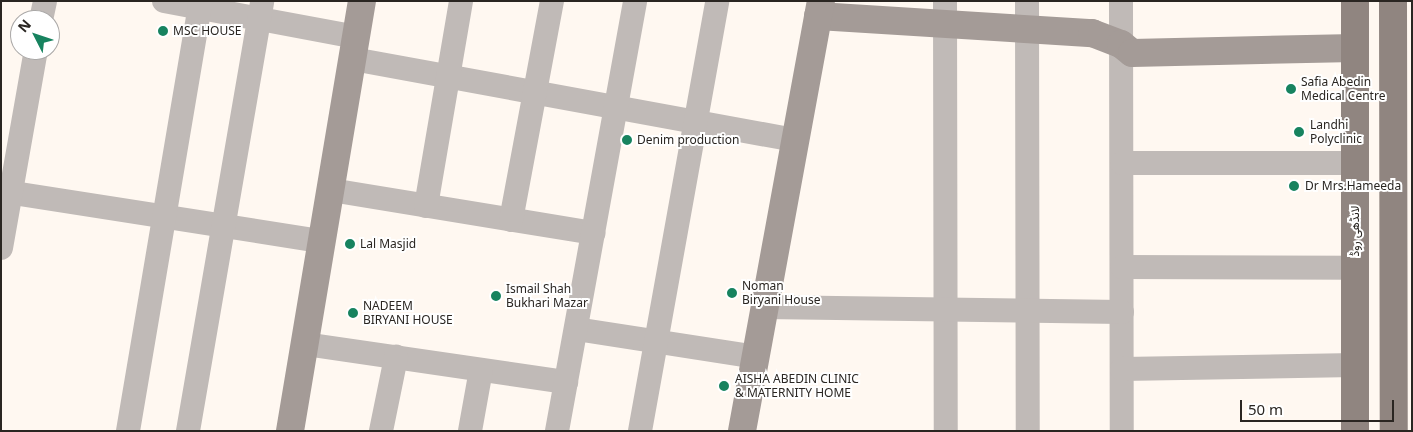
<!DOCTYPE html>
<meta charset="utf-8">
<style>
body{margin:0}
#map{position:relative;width:1413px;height:432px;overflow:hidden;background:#fff8f1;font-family:"Noto Sans",Vazirmatn,sans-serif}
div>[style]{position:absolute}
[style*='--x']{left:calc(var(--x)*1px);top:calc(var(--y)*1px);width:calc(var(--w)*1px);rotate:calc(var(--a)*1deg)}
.street>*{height:24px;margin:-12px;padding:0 12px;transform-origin:12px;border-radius:12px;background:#c0bab7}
.secondary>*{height:28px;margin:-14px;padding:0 14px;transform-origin:14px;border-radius:14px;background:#a49b97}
.primary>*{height:28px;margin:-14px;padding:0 14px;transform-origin:14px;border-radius:14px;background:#908580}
.dots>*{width:14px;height:14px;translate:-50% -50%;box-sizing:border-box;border:2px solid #fff;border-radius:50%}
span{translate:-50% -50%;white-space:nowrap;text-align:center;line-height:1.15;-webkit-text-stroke:4px #fff;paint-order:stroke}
.poi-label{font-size:12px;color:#2a2622}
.left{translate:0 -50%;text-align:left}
.street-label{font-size:12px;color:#2a2622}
.frame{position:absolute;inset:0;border:2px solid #2a2622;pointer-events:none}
.north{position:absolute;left:10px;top:10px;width:50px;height:50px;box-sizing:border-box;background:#fff;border:1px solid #aaa8a7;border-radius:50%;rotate:311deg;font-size:14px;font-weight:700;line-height:20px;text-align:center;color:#2a2622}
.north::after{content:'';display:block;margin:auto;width:18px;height:22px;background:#17835f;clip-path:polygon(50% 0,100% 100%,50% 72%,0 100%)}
.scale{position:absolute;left:1240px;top:400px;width:154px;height:22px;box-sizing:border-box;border:2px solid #2a2622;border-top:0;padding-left:6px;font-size:15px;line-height:18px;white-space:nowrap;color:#2a2622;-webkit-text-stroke:4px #fff;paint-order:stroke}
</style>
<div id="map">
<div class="street">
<div style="--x:164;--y:1;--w:195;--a:10.6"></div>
<div style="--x:945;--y:1;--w:430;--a:89.9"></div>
<div style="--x:1027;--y:1;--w:430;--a:89.9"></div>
<div style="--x:1121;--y:1;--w:430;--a:89.9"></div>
<div style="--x:41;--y:20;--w:19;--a:-78"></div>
<div style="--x:353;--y:59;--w:449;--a:10.4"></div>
<div style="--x:1122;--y:163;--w:233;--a:0"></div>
<div style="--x:331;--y:190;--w:266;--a:9.3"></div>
<div style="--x:1;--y:191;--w:325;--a:8.9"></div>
<div style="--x:426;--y:206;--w:208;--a:-80.3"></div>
<div style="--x:511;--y:220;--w:223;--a:-79.4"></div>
<div style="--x:1;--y:248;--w:201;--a:-80"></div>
<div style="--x:1122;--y:267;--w:233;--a:0.2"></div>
<div style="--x:764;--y:307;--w:358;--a:0.8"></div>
<div style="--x:576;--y:329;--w:182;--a:8.8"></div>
<div style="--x:305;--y:344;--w:264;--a:8.3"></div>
<div style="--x:1122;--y:369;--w:233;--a:-1"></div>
<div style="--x:128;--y:431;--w:436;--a:-80.4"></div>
<div style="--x:188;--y:431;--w:436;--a:-80.2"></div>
<div style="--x:381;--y:431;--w:76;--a:-78.5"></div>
<div style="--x:470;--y:431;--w:62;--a:-79.8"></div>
<div style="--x:557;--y:431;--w:437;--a:-79.7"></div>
<div style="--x:640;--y:431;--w:437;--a:-79.8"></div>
</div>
<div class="secondary">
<div style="--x:818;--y:16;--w:275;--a:3.6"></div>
<div style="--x:1092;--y:33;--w:31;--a:21"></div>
<div style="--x:1121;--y:44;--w:14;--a:39"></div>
<div style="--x:1132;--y:53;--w:223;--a:-1.3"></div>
<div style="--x:290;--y:431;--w:436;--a:-80.5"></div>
<div style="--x:742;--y:431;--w:437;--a:-79.6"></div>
</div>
<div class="primary">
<div style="--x:1355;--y:1;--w:430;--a:90"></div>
<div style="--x:1393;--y:1;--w:430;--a:89.9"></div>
</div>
<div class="dots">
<div style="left:163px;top:31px;background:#17835f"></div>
<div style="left:1291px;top:89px;background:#17835f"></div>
<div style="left:1299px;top:132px;background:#17835f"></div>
<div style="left:627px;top:140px;background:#17835f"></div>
<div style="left:1294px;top:186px;background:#17835f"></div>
<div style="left:350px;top:244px;background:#17835f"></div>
<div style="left:732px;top:293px;background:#17835f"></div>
<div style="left:496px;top:296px;background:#17835f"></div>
<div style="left:353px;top:313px;background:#17835f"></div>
<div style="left:724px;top:386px;background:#17835f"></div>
</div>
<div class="poi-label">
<span class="left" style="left:173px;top:31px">MSC HOUSE</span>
<span class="left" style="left:1301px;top:89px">Safia Abedin<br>Medical Centre</span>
<span class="left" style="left:1310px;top:132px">Landhi<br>Polyclinic</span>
<span class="left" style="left:637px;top:140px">Denim production</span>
<span class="left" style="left:1305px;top:186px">Dr Mrs.Hameeda</span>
<span class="left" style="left:360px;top:244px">Lal Masjid</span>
<span class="left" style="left:742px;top:293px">Noman<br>Biryani House</span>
<span class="left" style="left:506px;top:296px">Ismail Shah<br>Bukhari Mazar</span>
<span class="left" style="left:363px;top:313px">NADEEM<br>BIRYANI HOUSE</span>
<span class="left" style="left:735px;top:386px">AISHA ABEDIN CLINIC<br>&amp; MATERNITY HOME</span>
</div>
<div class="street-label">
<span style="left:1355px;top:231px;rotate:-90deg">لانڈھی روڈ</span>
</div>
<div class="frame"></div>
<div class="north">N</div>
<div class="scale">50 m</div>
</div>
